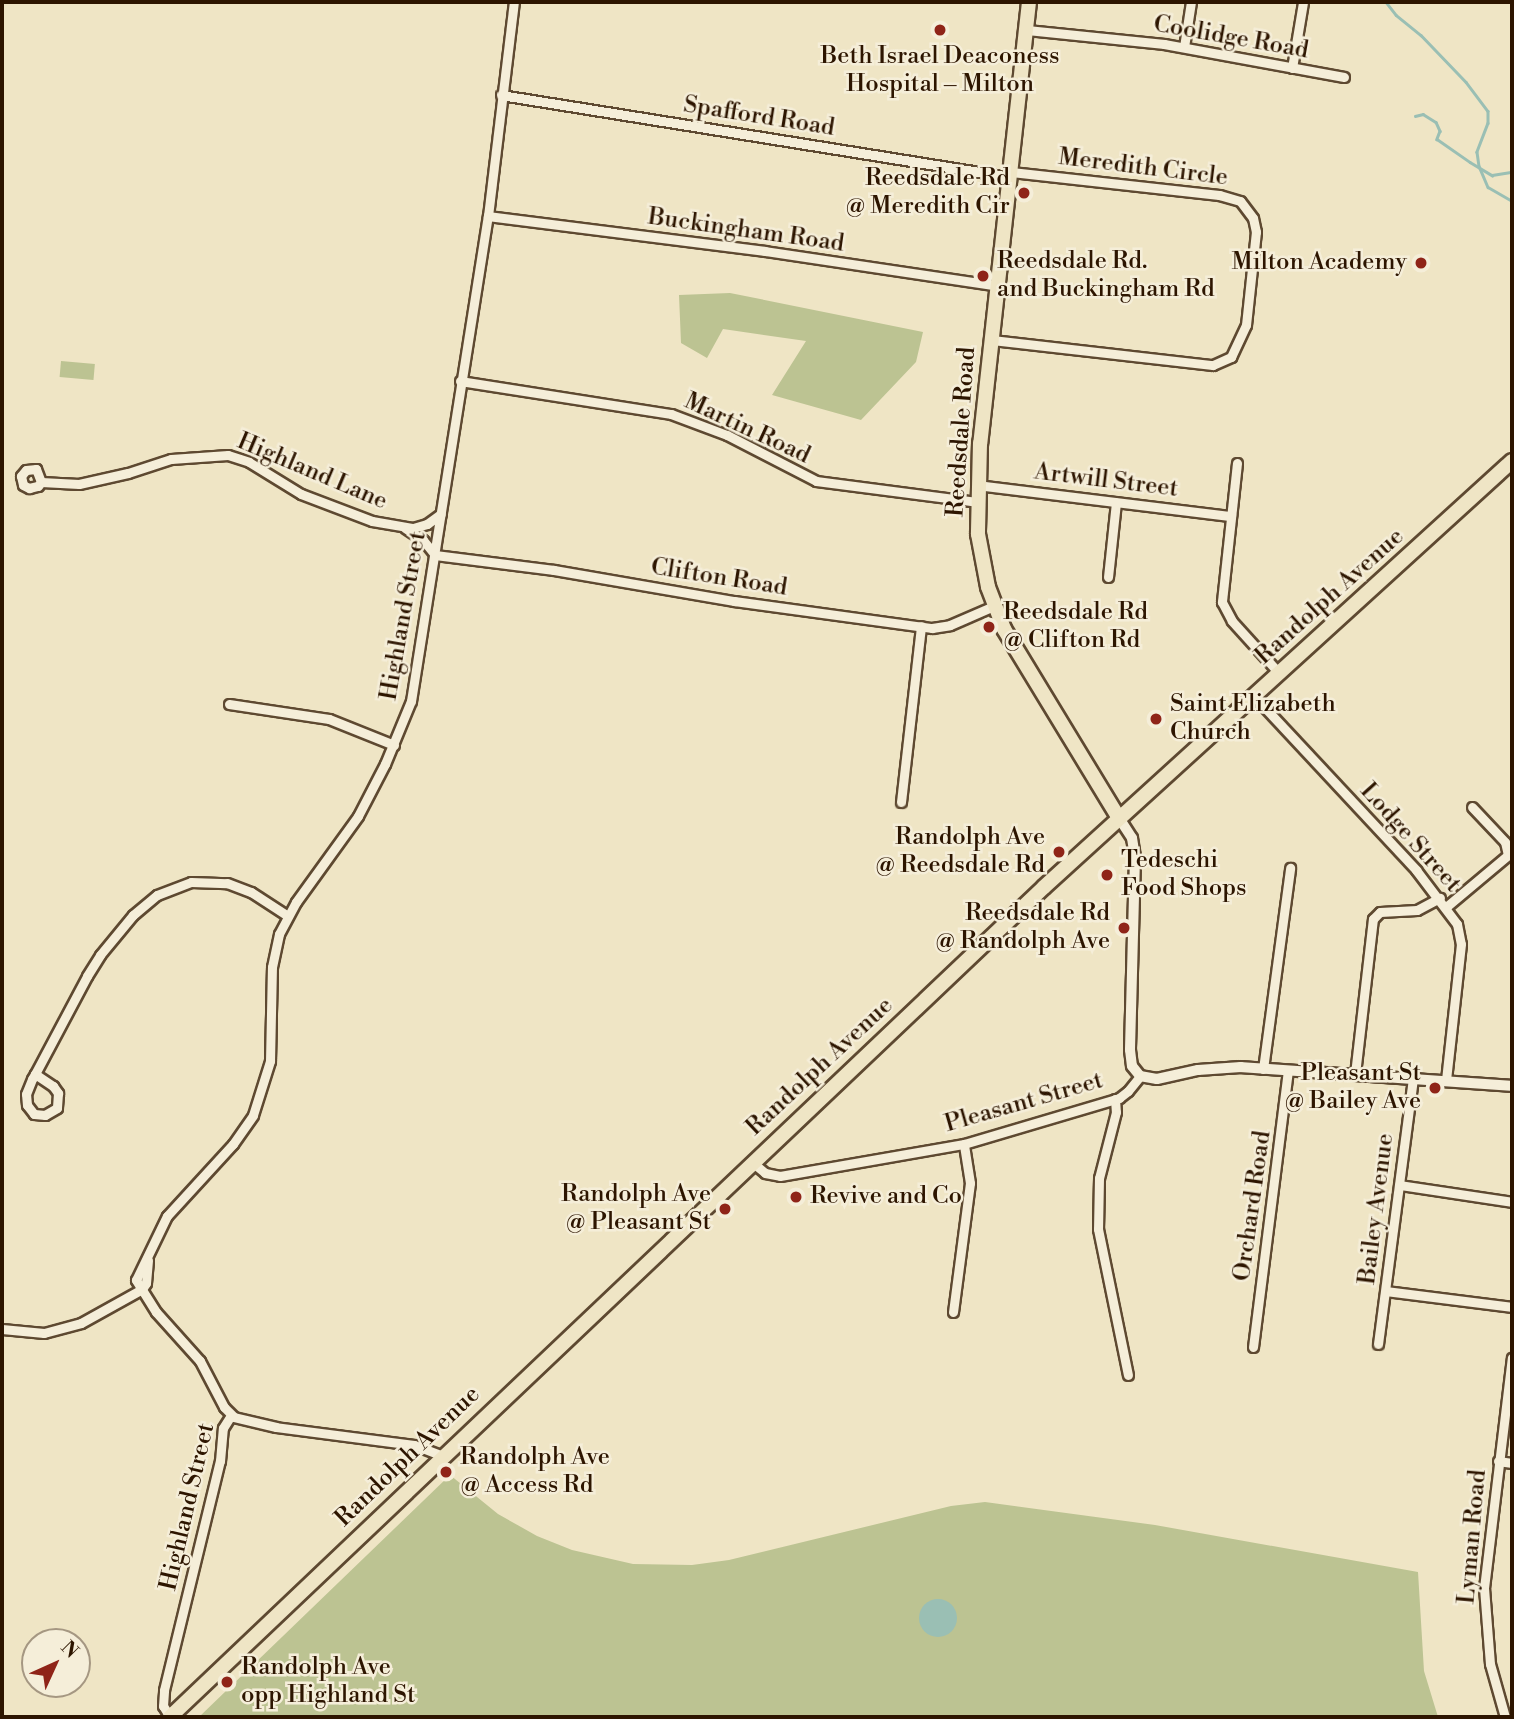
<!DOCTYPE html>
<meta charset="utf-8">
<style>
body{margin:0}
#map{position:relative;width:1514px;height:1719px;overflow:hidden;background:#efe5c5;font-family:"Libre Bodoni",serif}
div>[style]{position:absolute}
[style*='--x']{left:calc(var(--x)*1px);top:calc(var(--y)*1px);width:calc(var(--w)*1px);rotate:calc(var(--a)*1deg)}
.green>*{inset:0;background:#bcc392;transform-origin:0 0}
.water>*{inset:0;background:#9abfb4}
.round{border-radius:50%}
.stream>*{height:2.5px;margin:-1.25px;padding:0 1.25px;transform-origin:1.25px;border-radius:1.25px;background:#9abfb4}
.roads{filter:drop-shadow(2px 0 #5e4931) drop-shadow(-2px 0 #5e4931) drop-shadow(0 2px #5e4931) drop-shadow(0 -2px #5e4931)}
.minor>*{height:9px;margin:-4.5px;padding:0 4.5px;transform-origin:4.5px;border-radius:4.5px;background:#f5eed9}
.tertiary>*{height:10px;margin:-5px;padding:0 5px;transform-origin:5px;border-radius:5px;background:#f5eed9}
.primary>*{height:14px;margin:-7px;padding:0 7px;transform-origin:7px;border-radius:7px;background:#efe5c5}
.dots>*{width:19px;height:19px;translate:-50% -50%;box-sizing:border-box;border:4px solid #f5eed9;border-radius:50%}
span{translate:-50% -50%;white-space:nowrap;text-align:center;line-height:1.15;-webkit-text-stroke:5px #f5eed9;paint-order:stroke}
.street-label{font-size:24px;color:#2d1500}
.poi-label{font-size:24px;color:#2d1500}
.right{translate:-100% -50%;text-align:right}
.left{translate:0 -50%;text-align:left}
.frame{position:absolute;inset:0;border:4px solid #2d1500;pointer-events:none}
.north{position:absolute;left:21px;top:1628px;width:70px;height:70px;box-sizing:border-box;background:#f5eed9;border:2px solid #a59782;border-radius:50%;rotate:45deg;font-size:19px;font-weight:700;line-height:28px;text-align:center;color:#2d1500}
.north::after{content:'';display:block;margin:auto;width:24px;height:32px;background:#8f2418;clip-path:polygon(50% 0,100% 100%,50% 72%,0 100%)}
</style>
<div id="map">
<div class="green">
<div style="clip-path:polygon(730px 293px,923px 332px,916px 362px,861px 420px,772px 395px,806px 341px,723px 329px,707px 358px,681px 343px,679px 295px)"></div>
<div style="left:61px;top:361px;width:34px;height:16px;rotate:5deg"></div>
<div style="clip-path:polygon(450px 1475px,498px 1514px,537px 1536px,572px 1550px,633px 1564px,692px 1565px,729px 1560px,951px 1506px,985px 1502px,1155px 1525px,1418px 1572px,1424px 1671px,1438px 1717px,199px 1717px)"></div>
</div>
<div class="water">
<div class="round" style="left:919px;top:1599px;width:38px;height:38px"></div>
</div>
<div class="stream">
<div style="--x:1386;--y:2;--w:16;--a:52"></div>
<div style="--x:1396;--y:15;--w:32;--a:39"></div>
<div style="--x:1421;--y:35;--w:65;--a:46.2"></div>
<div style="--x:1466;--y:82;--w:36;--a:53"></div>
<div style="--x:1488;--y:111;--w:12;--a:90"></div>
<div style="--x:1488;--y:123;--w:31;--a:111"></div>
<div style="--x:1477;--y:152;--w:14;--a:82"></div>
<div style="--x:1479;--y:166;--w:23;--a:67"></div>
<div style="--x:1488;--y:187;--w:28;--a:30"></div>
<div style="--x:1415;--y:116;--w:8;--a:-14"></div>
<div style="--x:1423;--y:114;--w:15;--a:32"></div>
<div style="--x:1436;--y:122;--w:10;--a:66"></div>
<div style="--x:1440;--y:131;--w:9;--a:111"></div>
<div style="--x:1437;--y:139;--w:40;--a:34.9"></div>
<div style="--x:1470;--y:162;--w:26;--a:31"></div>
<div style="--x:1492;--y:175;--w:20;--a:-9"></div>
</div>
<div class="roads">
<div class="minor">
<div style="--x:1027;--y:30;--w:138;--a:5.8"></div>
<div style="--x:1164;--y:44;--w:183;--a:10.4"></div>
<div style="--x:1184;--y:47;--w:46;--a:-81.2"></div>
<div style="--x:1292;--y:68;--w:67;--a:-80.5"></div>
<div style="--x:501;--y:95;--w:516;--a:9.15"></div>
<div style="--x:488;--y:216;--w:279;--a:7.2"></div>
<div style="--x:765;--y:251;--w:236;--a:8.5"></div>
<div style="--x:992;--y:340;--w:222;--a:6.5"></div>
<div style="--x:1213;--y:365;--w:20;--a:-24"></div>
<div style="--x:1231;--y:357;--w:35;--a:-65"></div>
<div style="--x:1246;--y:325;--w:94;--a:-83.9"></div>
<div style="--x:1256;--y:232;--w:14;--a:-102"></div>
<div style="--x:1253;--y:218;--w:21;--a:-127"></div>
<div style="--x:1240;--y:201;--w:22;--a:-164"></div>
<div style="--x:1219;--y:195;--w:209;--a:-173.7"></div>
<div style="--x:460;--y:381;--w:214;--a:8.9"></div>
<div style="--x:671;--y:414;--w:60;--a:20.6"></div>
<div style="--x:727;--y:435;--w:100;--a:27.3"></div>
<div style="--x:816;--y:481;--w:162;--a:7.4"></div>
<div style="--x:1237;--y:463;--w:140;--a:96.2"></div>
<div style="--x:1222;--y:602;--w:21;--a:62"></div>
<div style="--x:1232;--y:621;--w:70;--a:47.9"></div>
<div style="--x:41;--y:482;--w:14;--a:-111"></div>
<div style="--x:36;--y:469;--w:10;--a:174"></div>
<div style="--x:26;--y:470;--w:8;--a:130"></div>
<div style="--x:21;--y:476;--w:9;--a:77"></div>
<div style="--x:23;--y:485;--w:7;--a:27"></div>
<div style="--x:29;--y:488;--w:9;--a:-13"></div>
<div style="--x:38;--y:486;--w:5;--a:-53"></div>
<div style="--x:41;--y:482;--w:38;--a:3"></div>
<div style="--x:79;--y:484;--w:50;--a:-12.7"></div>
<div style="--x:128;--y:473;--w:45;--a:-18"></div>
<div style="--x:171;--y:459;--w:57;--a:-4"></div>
<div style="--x:228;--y:455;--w:22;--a:18"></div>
<div style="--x:249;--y:462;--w:61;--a:31.6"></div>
<div style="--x:301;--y:494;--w:76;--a:20.8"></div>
<div style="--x:372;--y:521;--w:42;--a:9.7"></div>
<div style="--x:413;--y:528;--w:15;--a:-16"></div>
<div style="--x:427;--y:524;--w:17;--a:-36"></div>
<div style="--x:977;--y:485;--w:256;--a:7"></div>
<div style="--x:405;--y:528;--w:22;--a:34"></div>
<div style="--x:423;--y:540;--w:19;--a:51"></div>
<div style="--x:435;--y:555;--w:120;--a:7.2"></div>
<div style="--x:554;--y:570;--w:183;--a:9.8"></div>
<div style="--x:734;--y:601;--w:200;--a:7.8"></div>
<div style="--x:932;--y:628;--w:18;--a:-9"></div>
<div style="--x:950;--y:625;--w:48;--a:-23.4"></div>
<div style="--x:1108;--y:577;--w:75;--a:-83.9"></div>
<div style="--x:1254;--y:696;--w:238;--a:47"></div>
<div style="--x:1416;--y:870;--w:68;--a:52.8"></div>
<div style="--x:1457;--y:924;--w:20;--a:79"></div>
<div style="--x:1461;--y:944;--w:137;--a:96.3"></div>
<div style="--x:229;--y:704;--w:101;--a:8.5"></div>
<div style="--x:329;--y:719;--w:70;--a:21.8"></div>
<div style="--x:901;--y:802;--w:177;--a:-83.5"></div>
<div style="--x:1446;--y:907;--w:81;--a:-40"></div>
<div style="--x:1508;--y:855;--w:13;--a:-103"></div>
<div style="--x:1505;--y:842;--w:48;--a:-133.3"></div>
<div style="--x:1263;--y:1069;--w:203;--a:-82.3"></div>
<div style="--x:35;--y:1074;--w:22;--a:34"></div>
<div style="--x:53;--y:1086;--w:9;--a:54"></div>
<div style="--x:58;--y:1093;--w:15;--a:94"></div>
<div style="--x:57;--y:1108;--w:14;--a:150"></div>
<div style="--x:45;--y:1115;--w:11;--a:-175"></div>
<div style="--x:34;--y:1114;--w:11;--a:-128"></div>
<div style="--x:27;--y:1105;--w:11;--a:-95"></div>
<div style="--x:26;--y:1094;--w:16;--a:-68"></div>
<div style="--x:32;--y:1079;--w:6;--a:-59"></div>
<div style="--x:35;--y:1074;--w:111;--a:-62"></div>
<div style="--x:87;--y:976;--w:25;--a:-58"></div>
<div style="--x:100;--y:955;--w:52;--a:-50.5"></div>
<div style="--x:133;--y:915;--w:31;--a:-40"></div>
<div style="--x:157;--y:895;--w:36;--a:-21"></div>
<div style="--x:191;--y:882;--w:36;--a:2"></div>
<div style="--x:227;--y:883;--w:26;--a:21"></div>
<div style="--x:251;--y:892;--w:44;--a:33"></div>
<div style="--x:1355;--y:1074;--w:156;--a:-83.4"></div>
<div style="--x:1373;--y:919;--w:10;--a:-45"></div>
<div style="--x:1380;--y:912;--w:37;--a:-3"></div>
<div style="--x:1417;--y:910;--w:26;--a:-28"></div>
<div style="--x:1115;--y:1099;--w:13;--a:86"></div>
<div style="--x:1116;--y:1112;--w:68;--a:104.4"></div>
<div style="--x:1099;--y:1178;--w:51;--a:91.1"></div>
<div style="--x:1098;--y:1229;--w:149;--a:78.4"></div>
<div style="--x:752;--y:1162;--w:17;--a:40"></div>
<div style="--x:765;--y:1173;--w:15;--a:11"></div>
<div style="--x:780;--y:1176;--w:187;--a:-9.9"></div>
<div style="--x:964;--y:1144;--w:162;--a:-16.5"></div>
<div style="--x:1119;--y:1098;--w:11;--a:-38"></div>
<div style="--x:1128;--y:1091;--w:19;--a:-51"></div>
<div style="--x:1400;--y:1185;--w:113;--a:8.6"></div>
<div style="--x:1386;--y:1291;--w:127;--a:7.2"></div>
<div style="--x:953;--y:1312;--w:130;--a:-82.5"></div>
<div style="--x:970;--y:1183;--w:39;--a:-99"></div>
<div style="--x:2;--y:1329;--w:42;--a:5.4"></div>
<div style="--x:44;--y:1333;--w:38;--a:-15"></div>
<div style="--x:81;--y:1323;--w:70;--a:-29.1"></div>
<div style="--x:142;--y:1289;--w:7;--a:-56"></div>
<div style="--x:146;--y:1283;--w:23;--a:-85"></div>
<div style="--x:1378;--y:1344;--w:268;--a:-82.5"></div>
<div style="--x:1253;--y:1347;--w:279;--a:-82.8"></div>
<div style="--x:443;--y:1456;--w:31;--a:-159"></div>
<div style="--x:414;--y:1445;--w:139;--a:-172.6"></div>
<div style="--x:276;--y:1427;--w:43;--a:-166.6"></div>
<div style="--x:234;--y:1417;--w:14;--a:-135"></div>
<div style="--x:224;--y:1407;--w:52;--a:-117.6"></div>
<div style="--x:200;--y:1361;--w:66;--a:-131.9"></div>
<div style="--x:156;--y:1312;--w:38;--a:-122"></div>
<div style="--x:136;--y:1280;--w:71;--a:-64.2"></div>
<div style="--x:167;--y:1216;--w:98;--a:-47.5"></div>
<div style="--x:233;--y:1144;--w:35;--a:-55"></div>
<div style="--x:253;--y:1115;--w:57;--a:-72.5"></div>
<div style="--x:270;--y:1061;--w:94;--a:-88.8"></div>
<div style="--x:272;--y:967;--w:34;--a:-78"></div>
<div style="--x:279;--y:934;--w:36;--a:-62"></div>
<div style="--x:296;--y:902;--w:106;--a:-54.2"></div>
<div style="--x:358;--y:816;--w:59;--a:-62.6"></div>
<div style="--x:385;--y:764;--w:68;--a:-67.6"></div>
<div style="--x:411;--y:701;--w:491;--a:-81"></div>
<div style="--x:488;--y:216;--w:216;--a:-83.1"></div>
<div style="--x:1498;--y:1461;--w:14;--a:8"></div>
<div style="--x:170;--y:1717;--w:13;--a:-122"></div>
<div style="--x:163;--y:1706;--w:16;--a:-86"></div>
<div style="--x:164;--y:1690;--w:236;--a:-76.3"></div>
<div style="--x:220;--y:1461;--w:33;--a:-85"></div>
<div style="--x:223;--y:1428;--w:15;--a:-58"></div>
<div style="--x:1505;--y:1717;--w:55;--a:-105.8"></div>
<div style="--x:1490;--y:1664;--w:76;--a:-94.5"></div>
<div style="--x:1484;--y:1588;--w:232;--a:-83.1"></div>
</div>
<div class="tertiary">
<div style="--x:1119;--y:818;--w:24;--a:57"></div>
<div style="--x:1132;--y:838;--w:20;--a:81"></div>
<div style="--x:1135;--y:858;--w:192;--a:91.5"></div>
<div style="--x:1130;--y:1050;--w:16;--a:83"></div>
<div style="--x:1132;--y:1066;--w:13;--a:51"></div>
<div style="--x:1140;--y:1076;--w:17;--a:10"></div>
<div style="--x:1157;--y:1079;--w:42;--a:-12.4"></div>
<div style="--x:1198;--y:1070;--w:43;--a:-4"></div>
<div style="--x:1241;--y:1067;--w:272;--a:4"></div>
</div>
<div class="primary">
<div style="--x:1029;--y:2;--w:444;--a:96.3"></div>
<div style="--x:980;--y:443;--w:91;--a:91.3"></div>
<div style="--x:978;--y:534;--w:54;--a:79.3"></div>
<div style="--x:988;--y:587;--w:45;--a:69.1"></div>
<div style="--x:1004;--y:629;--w:221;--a:58.7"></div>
<div style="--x:170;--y:1717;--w:1205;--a:-43.52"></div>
<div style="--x:1044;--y:887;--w:633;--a:-42.31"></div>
</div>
</div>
<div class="dots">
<div style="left:940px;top:30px;background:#8f2418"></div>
<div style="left:1024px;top:193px;background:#8f2418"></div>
<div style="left:1421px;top:263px;background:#8f2418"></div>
<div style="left:983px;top:276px;background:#8f2418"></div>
<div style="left:989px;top:627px;background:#8f2418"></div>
<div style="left:1156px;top:719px;background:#8f2418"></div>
<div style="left:1059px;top:852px;background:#8f2418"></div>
<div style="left:1107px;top:875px;background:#8f2418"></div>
<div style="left:1124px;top:928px;background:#8f2418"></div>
<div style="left:1435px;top:1088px;background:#8f2418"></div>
<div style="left:796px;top:1197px;background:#8f2418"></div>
<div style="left:725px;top:1209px;background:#8f2418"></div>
<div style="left:446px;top:1472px;background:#8f2418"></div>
<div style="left:227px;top:1682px;background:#8f2418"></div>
</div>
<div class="street-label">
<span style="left:1231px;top:38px;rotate:10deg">Coolidge Road</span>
<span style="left:759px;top:117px;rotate:9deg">Spafford Road</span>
<span style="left:1143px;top:168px;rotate:7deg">Meredith Circle</span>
<span style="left:746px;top:231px;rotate:8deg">Buckingham Road</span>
<span style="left:747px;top:429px;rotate:25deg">Martin Road</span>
<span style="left:962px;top:432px;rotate:-86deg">Reedsdale Road</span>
<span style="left:312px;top:472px;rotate:23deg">Highland Lane</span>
<span style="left:1106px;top:481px;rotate:7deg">Artwill Street</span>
<span style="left:719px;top:578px;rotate:9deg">Clifton Road</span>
<span style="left:1330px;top:597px;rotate:-42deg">Randolph Avenue</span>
<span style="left:404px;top:616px;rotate:-80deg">Highland Street</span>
<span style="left:1410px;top:838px;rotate:48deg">Lodge Street</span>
<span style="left:820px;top:1067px;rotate:-43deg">Randolph Avenue</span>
<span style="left:1024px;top:1103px;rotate:-16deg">Pleasant Street</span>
<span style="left:1253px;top:1206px;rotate:-82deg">Orchard Road</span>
<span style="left:1377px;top:1209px;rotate:-83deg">Bailey Avenue</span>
<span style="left:408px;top:1457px;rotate:-44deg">Randolph Avenue</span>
<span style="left:188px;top:1507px;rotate:-77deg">Highland Street</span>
<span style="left:1473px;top:1537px;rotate:-85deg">Lyman Road</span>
</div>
<div class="poi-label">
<span style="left:940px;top:71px">Beth Israel Deaconess<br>Hospital – Milton</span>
<span class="right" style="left:1010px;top:193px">Reedsdale Rd<br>@ Meredith Cir</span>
<span class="left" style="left:997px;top:276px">Reedsdale Rd.<br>and Buckingham Rd</span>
<span class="right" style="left:1407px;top:263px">Milton Academy</span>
<span class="left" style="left:1003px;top:627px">Reedsdale Rd<br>@ Clifton Rd</span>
<span class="left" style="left:1170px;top:719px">Saint Elizabeth<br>Church</span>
<span class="right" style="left:1045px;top:852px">Randolph Ave<br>@ Reedsdale Rd</span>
<span class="left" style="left:1121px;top:875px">Tedeschi<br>Food Shops</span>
<span class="right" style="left:1110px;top:928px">Reedsdale Rd<br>@ Randolph Ave</span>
<span class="right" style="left:1421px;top:1088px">Pleasant St<br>@ Bailey Ave</span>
<span class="right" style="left:711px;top:1209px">Randolph Ave<br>@ Pleasant St</span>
<span class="left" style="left:810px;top:1197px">Revive and Co</span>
<span class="left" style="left:460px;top:1472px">Randolph Ave<br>@ Access Rd</span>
<span class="left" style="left:241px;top:1682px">Randolph Ave<br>opp Highland St</span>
</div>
<div class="frame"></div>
<div class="north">N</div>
</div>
